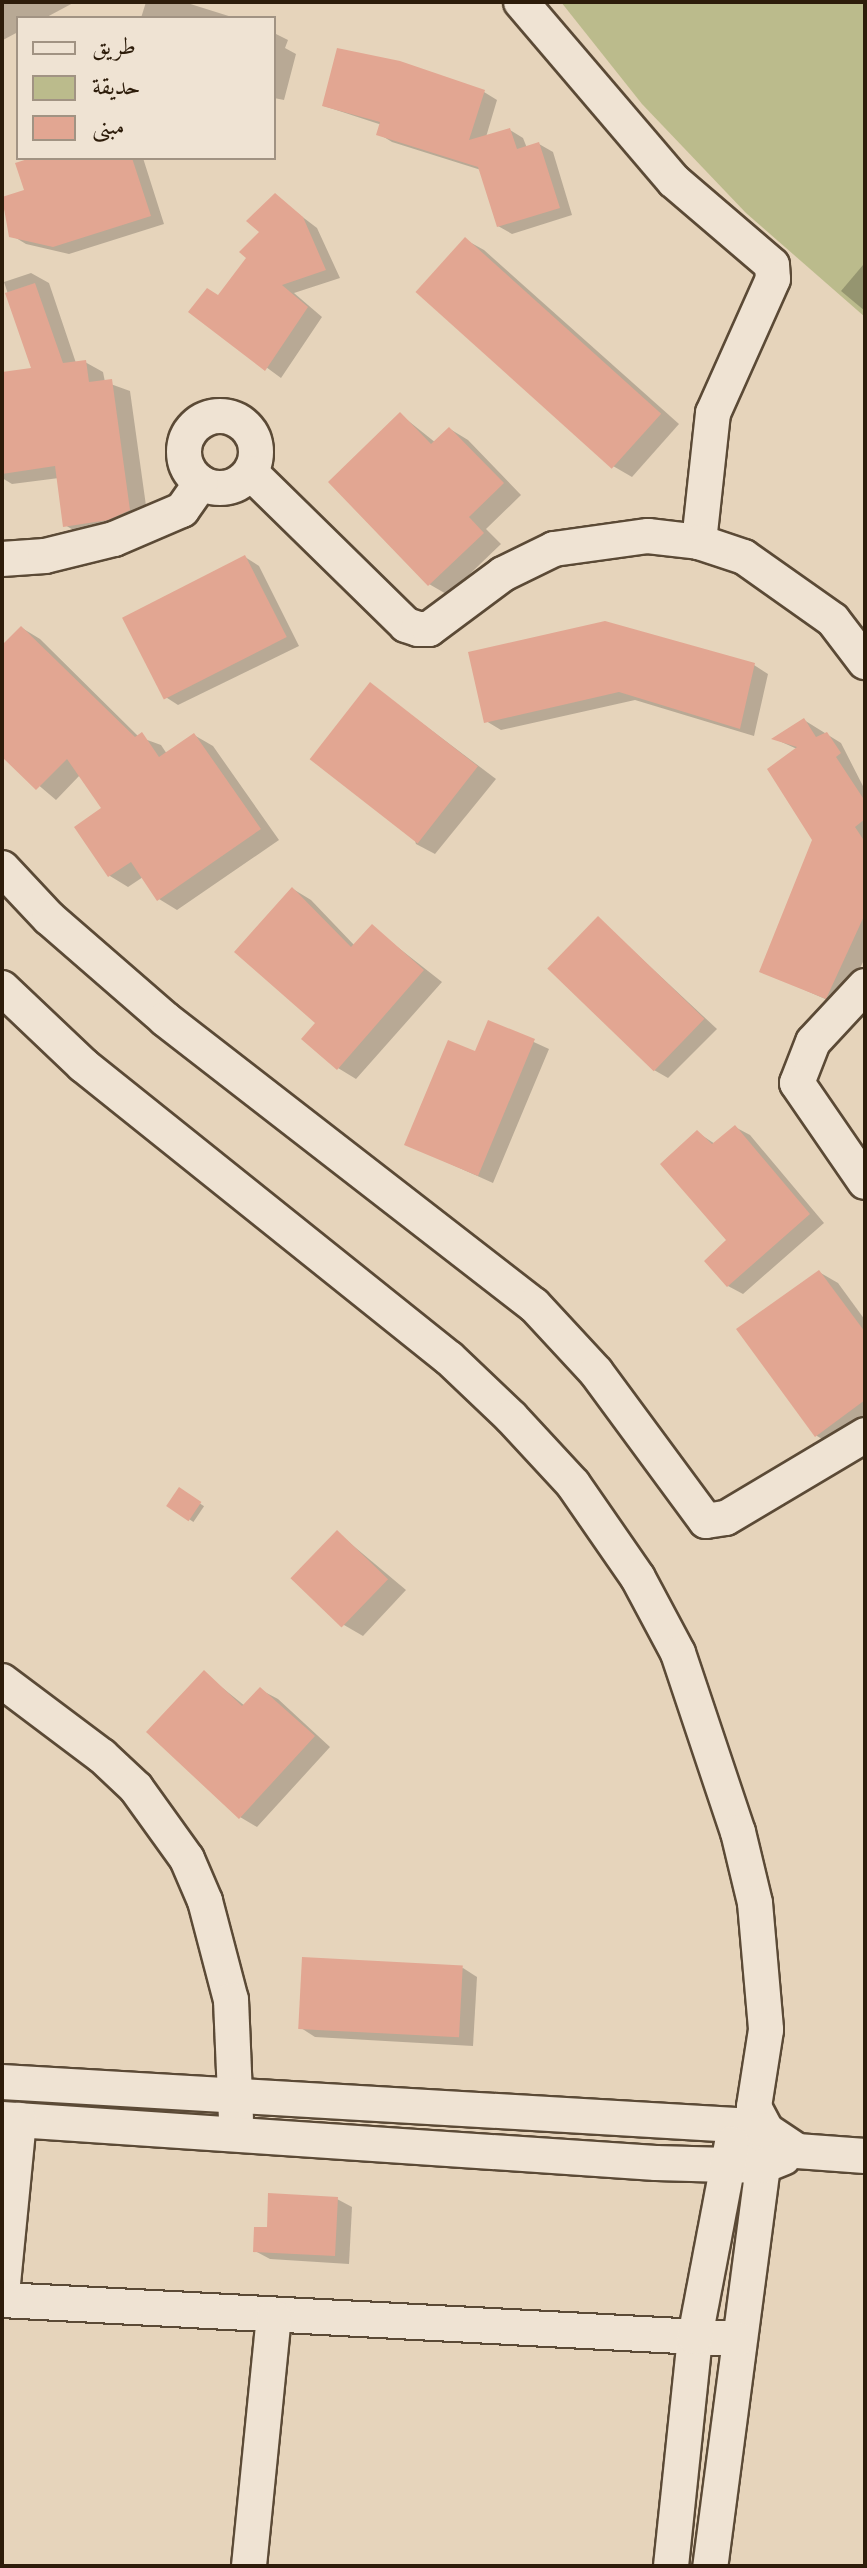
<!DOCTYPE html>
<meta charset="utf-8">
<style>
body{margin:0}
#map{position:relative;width:867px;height:2568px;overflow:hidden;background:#e6d4bb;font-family:"IM FELL DW Pica",Amiri,serif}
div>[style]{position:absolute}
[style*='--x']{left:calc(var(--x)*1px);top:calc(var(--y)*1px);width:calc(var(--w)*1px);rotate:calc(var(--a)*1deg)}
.green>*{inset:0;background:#bbbb8c}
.shadow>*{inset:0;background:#0003;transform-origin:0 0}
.building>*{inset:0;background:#e2a692;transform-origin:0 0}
.roads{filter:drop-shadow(2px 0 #5b4a36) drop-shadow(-2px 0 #5b4a36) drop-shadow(0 2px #5b4a36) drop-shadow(0 -2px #5b4a36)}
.minor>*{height:34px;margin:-17px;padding:0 17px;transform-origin:17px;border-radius:17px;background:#efe3d3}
.minor>.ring{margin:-17px;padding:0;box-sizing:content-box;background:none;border:34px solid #efe3d3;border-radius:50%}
span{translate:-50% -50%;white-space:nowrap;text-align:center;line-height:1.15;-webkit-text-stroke:6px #efe3d3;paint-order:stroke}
.frame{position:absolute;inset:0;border:4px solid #2d1c0a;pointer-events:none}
.legend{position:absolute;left:16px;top:16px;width:260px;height:144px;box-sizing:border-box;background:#efe3d3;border:2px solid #a19383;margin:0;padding:10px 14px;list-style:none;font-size:24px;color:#2d1c0a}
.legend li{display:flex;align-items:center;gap:16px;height:40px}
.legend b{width:40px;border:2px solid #a19383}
</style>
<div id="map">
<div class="green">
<div style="clip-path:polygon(561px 2px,865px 2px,865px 317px,746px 213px,642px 104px)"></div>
</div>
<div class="shadow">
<div style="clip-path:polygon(2px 2px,75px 2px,45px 18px,18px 18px,18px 32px,3px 40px)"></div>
<div style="clip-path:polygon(146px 2px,184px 2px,235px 18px,141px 18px)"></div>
<div style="clip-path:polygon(274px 33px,288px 40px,285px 48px,296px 54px,284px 100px,274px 98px)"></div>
<div style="clip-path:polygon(484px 92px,497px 100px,486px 137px,510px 130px,523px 138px,527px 148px,539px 144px,553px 152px,572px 215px,512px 234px,498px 226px,481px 170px,392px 142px,379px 134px,382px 125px,324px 106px)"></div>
<div style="clip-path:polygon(37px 158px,143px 158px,164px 224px,69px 254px,26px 244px,11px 235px,2px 199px,27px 192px)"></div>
<div style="clip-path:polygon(275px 196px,317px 228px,340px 278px,294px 293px,322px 317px,281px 378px,191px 312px,218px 297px,249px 258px)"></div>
<div style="clip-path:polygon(466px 240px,484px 250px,679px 424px,632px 477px,613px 466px)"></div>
<div style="clip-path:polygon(863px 265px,865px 267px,865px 311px,841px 291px)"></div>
<div style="clip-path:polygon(31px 273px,49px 283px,76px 363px,85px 362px,103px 372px,105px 382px,130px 391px,148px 520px,83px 536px,65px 525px,59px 478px,12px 484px,2px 478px,2px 374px,33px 369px,4px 282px)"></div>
<div style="clip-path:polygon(401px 415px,436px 443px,450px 429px,468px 440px,521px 495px,486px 529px,501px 544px,448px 595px,429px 584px)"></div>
<div style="clip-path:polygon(245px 557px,259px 566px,299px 646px,178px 705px,164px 696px)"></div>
<div style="clip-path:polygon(22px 628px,40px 639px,139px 737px,161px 745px,167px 754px,194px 735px,213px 746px,279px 840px,177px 910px,159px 899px,143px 877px,128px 887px,110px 876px,104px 809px,80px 775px,56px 800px,2px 754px,2px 648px)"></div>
<div style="clip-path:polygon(471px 654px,754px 665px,768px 674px,754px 736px,635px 700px,501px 730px,486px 721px)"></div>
<div style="clip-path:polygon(370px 684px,496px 779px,435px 854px,416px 844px)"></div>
<div style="clip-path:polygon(804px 720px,841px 743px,865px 790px,865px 958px,841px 1006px,762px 971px,815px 840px,797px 749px,775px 739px)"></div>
<div style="clip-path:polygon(293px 889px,311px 900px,355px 946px,372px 927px,442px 982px,356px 1079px,338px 1068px)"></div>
<div style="clip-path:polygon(599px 919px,717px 1029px,668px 1078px,654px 1070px)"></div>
<div style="clip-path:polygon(490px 1022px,549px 1049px,493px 1183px,406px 1144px,477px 1054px)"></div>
<div style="clip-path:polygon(735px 1127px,750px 1135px,824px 1223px,743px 1294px,728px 1286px,729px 1240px,697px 1132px,715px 1144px)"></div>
<div style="clip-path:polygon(819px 1272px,838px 1283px,865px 1320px,865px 1424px,835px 1447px,817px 1436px,739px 1329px)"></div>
<div style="left:180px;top:1490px;width:29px;height:19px;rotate:34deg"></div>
<div style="clip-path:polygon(338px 1533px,406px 1590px,363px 1636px,344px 1625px)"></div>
<div style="clip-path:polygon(204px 1673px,245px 1706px,261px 1690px,278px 1699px,330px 1747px,257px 1827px,240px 1817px)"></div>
<div style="clip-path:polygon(463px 1968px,477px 1977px,473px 2046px,315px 2037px,301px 2028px)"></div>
<div style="clip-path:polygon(337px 2199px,352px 2207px,349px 2264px,270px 2259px,255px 2251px,269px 2230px)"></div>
</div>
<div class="building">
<div style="clip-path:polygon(337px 48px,400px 61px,485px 90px,469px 140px,510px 128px,517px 149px,539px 142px,560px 208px,497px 227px,478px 167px,376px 135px,380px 122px,322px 106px)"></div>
<div style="clip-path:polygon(31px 158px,132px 158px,151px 216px,53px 247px,9px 237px,2px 197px,24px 190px,15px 163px)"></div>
<div style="clip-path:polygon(275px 193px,303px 217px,326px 270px,282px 285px,308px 307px,265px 371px,188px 312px,207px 288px,218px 295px,246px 258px,239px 252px,259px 232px,246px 221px)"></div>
<div style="left:465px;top:237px;width:264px;height:74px;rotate:42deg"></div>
<div style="clip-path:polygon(35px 283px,63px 363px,86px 360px,89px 382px,112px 379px,130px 510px,108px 520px,63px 527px,55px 466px,2px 474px,2px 372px,31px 368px,5px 293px)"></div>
<div style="clip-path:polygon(400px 412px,431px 444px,449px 427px,504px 483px,469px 517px,484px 533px,428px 586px,328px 482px)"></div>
<div style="left:245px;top:555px;width:92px;height:138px;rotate:63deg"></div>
<div style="clip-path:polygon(605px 621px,755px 663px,740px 729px,619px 692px,484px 723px,468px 652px)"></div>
<div style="clip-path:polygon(21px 626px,135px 737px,142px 732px,159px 757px,194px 733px,261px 829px,157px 901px,131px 862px,108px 877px,74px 827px,101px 808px,67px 759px,36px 790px,2px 757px,2px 645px)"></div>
<div style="left:370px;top:682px;width:137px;height:98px;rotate:38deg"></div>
<div style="clip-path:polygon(804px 718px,816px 737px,827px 732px,841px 753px,836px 757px,865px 801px,865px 819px,855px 827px,865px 842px,865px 914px,826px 999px,759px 972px,812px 840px,767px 769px,797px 747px,771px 739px)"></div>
<div style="clip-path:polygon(292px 887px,351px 947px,372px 924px,424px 970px,337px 1070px,301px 1039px,315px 1023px,234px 952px)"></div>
<div style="left:598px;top:916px;width:148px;height:73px;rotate:44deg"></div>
<div style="clip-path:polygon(488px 1020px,535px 1039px,478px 1176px,404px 1145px,448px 1040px,475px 1051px)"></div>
<div style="clip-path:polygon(735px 1125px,810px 1214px,727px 1287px,704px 1261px,726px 1240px,660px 1164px,697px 1130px,712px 1144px)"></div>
<div style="clip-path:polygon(819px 1270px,865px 1332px,865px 1400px,815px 1437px,736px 1329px)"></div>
<div style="left:179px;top:1487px;width:27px;height:23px;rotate:34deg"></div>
<div style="left:337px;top:1530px;width:71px;height:67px;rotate:44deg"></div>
<div style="clip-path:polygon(204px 1670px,242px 1706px,260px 1687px,315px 1736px,239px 1819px,146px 1732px)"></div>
<div style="left:302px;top:1957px;width:161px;height:72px;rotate:3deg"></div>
<div style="clip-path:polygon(268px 2193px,338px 2197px,335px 2256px,253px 2252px,254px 2227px,267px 2227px)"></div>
</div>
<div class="roads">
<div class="minor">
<div style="--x:521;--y:2;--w:235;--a:49.5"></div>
<div style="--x:674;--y:181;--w:129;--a:40.6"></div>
<div style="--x:772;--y:265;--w:14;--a:86"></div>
<div style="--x:773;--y:279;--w:147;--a:114.1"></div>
<div style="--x:713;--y:413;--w:130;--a:96.2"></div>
<div class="ring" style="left:184px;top:416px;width:38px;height:38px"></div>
<div style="--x:251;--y:473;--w:217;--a:44.4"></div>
<div style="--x:406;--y:625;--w:13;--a:18"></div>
<div style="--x:418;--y:629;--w:11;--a:0"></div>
<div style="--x:429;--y:629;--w:92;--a:-36.6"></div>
<div style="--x:503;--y:574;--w:57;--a:-26.1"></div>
<div style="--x:554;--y:549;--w:95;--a:-7.9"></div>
<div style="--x:648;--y:536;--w:51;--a:6.7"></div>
<div style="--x:699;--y:542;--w:47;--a:18.4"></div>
<div style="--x:744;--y:557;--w:109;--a:35.3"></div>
<div style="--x:833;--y:620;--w:53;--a:52.7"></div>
<div style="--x:2;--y:559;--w:43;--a:-4"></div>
<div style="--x:45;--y:556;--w:71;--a:-13.8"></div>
<div style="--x:114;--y:539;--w:74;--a:-23.1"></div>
<div style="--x:182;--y:510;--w:33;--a:-55"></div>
<div style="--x:2;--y:868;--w:69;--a:46.8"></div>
<div style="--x:49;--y:918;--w:154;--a:41"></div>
<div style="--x:165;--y:1019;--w:467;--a:37.8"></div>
<div style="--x:534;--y:1305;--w:91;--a:47.2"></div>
<div style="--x:596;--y:1372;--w:185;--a:53.6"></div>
<div style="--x:706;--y:1521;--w:20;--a:-9"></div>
<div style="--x:726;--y:1518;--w:162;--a:-30.8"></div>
<div style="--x:865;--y:986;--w:76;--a:132.9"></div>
<div style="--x:813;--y:1042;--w:44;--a:111.3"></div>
<div style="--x:797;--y:1083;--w:120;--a:55.5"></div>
<div style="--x:2;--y:988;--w:112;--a:43.5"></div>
<div style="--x:83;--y:1065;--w:469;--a:38.7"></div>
<div style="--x:449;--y:1358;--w:86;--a:43.6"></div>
<div style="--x:511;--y:1417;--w:91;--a:47.2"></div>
<div style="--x:573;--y:1484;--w:114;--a:55.3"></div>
<div style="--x:638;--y:1578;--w:85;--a:61.9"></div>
<div style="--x:678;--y:1653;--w:189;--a:71.5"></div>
<div style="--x:738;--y:1832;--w:73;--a:76.5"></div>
<div style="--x:755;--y:1903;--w:127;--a:85"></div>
<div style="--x:766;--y:2030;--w:78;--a:98.9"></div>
<div style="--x:754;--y:2107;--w:26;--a:62"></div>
<div style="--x:766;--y:2130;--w:36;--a:95"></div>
<div style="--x:763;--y:2166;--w:403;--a:97.5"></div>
<div style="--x:2;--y:1681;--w:125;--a:36.9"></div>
<div style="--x:102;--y:1756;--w:47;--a:43.3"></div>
<div style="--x:136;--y:1788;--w:87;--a:54.3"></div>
<div style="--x:187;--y:1859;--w:46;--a:66.8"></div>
<div style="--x:205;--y:1901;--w:102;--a:75.3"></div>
<div style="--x:231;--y:2000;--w:118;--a:87.6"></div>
<div style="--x:2;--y:2082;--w:735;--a:3.35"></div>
<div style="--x:736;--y:2125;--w:30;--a:9"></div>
<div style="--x:766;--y:2130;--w:37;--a:34"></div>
<div style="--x:797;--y:2151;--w:68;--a:4.2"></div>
<div style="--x:2;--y:2119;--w:655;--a:3.85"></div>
<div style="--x:656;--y:2163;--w:107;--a:1.6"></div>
<div style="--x:763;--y:2166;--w:22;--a:-22"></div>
<div style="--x:2;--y:2294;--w:175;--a:-84.4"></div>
<div style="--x:2;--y:2300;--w:736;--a:3.04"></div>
<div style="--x:249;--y:2566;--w:250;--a:-84.3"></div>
<div style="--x:671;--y:2566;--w:230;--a:-84"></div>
<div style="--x:695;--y:2337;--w:197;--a:-79.2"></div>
</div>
</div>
<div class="frame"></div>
<ul class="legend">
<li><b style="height:10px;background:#efe3d3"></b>طريق</li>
<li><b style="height:22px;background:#bbbb8c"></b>حديقة</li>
<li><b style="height:22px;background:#e2a692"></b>مبنى</li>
</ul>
</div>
